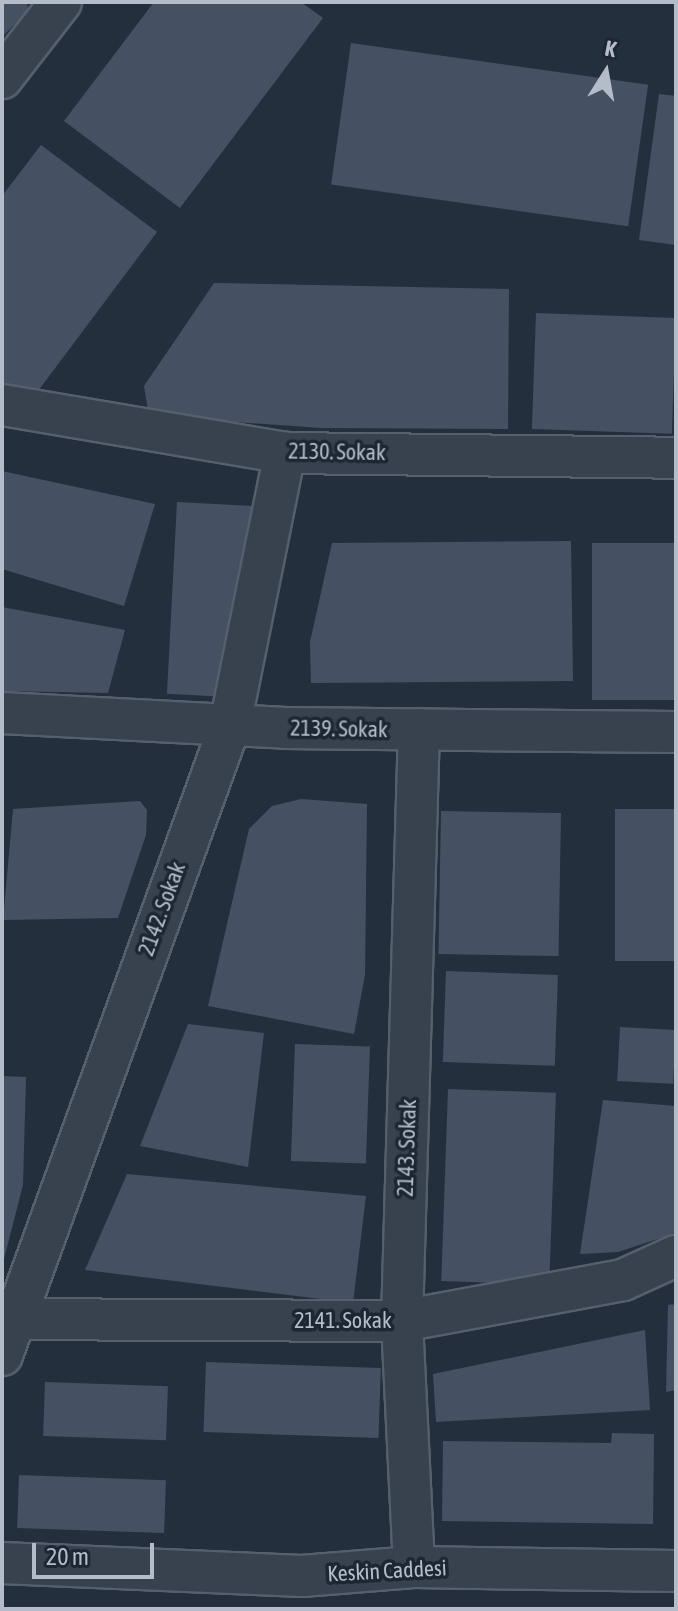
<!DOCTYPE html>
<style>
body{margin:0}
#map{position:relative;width:678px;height:1611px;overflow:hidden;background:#242f3e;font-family:"Asap Condensed",sans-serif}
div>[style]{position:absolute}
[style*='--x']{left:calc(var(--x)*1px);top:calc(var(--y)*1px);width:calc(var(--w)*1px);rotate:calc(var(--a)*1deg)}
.building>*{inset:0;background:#455162;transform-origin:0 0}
.roads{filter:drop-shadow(2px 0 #565f6c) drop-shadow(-2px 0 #565f6c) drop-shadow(0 2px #565f6c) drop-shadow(0 -2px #565f6c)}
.street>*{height:40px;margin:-20px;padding:0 20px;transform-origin:20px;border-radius:20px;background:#38414e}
span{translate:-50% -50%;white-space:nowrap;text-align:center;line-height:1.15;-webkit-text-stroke:7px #1d2633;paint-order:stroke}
.street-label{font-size:22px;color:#b4bcc9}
.frame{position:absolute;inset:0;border:4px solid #b4bcc9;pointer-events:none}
.north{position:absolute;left:566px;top:32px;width:80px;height:80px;-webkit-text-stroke:6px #1d2633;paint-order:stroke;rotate:11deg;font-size:22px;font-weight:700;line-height:32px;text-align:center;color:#b4bcc9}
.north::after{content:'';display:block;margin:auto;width:28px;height:36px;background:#b4bcc9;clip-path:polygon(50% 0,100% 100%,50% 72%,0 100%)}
.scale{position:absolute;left:32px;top:1543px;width:122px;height:36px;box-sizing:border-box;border:4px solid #b4bcc9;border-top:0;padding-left:10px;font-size:24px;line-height:28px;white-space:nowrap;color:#b4bcc9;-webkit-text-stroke:6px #1d2633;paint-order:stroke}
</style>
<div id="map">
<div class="building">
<div style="clip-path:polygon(2px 2px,27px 2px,28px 11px,2px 37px)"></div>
<div style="clip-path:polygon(154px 2px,301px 2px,323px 18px,180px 208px,64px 121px)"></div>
<div style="left:351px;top:43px;width:300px;height:143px;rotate:8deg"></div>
<div style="clip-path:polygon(659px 94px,676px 96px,676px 245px,639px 240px)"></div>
<div style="clip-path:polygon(41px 145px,157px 232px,26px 407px,2px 400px,2px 196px)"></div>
<div style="clip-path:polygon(214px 283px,509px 289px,508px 429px,321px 428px,149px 416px,144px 386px)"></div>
<div style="left:536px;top:313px;width:140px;height:116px;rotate:2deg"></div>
<div style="clip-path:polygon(2px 471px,155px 504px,124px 606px,2px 569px)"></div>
<div style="left:177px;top:502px;width:76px;height:192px;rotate:3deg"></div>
<div style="clip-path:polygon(571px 541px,573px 681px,311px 683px,310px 642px,332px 543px)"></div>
<div style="left:676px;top:543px;width:157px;height:84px;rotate:90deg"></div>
<div style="clip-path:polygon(2px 607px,125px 630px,108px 693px,2px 691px)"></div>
<div style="clip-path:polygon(301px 799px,367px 804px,365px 975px,354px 1034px,208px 1006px,249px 829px,272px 806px)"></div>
<div style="clip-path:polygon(140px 801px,147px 810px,146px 835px,118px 918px,3px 920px,13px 809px)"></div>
<div style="left:615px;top:809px;width:61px;height:152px"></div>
<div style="left:441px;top:811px;width:120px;height:143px;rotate:1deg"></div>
<div style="left:446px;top:971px;width:112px;height:91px;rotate:2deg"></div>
<div style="clip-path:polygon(188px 1024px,264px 1033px,248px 1167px,140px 1146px)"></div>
<div style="left:620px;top:1027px;width:56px;height:54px;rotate:3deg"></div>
<div style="left:295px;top:1044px;width:75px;height:117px;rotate:2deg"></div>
<div style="clip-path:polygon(2px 1076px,26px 1077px,23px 1185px,3px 1263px)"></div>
<div style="left:448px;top:1089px;width:108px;height:192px;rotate:2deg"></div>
<div style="clip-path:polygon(603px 1100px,676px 1106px,676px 1233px,618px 1252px,580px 1254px)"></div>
<div style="clip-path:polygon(127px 1174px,366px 1196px,353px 1303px,85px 1270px)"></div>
<div style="clip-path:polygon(676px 1304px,676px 1390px,666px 1392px,668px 1305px)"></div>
<div style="clip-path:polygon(645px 1330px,650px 1410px,436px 1422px,433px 1374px)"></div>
<div style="left:206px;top:1362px;width:175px;height:70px;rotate:2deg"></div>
<div style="left:45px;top:1382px;width:123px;height:54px;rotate:2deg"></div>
<div style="clip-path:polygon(612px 1433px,654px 1434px,653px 1524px,442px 1521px,443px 1441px,611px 1443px)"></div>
<div style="left:19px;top:1475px;width:147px;height:53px;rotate:2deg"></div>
</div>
<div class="roads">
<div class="street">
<div style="--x:2;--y:78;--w:96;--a:-52.2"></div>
<div style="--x:2;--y:405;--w:287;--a:9.6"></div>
<div style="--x:285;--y:453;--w:391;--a:0.7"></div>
<div style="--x:2;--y:713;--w:284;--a:3"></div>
<div style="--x:286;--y:728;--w:390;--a:0.6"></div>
<div style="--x:2;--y:1319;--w:400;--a:0.3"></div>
<div style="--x:402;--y:1321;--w:225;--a:-10.5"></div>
<div style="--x:623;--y:1280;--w:58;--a:-24.4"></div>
<div style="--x:2;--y:1355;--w:670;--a:-70.1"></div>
<div style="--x:230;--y:725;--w:278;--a:-78.6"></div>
<div style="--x:2;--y:1563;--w:300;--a:2.5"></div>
<div style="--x:302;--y:1576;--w:112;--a:-4.6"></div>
<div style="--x:414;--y:1567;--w:262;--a:0.9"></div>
<div style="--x:414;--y:1567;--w:246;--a:-92.8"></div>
<div style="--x:402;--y:1321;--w:592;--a:-88.36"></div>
</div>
</div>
<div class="street-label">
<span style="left:337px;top:452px;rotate:1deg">2130. Sokak</span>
<span style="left:339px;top:729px;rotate:1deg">2139. Sokak</span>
<span style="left:162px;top:909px;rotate:-70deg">2142. Sokak</span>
<span style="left:407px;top:1148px;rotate:-88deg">2143. Sokak</span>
<span style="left:343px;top:1321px">2141. Sokak</span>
<span style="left:387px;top:1571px;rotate:-3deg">Keskin Caddesi</span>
</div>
<div class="frame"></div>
<div class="north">K</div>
<div class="scale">20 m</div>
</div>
